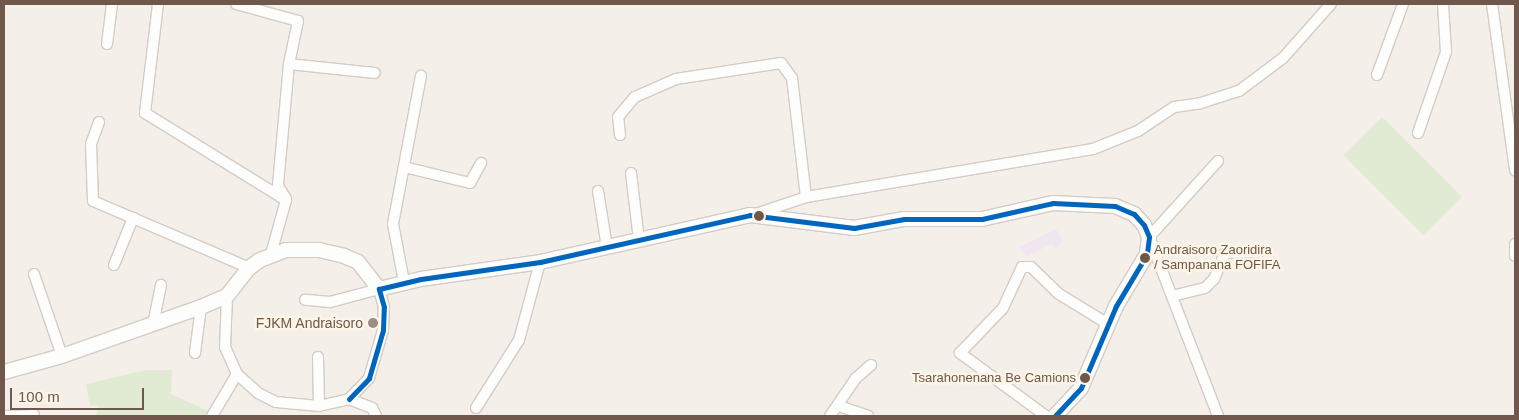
<!DOCTYPE html>
<style>
body{margin:0}
#map{position:relative;width:1519px;height:420px;overflow:hidden;background:#f4efe8;font-family:Helvetica,sans-serif}
div>[style]{position:absolute}
[style*='--x']{left:calc(var(--x)*1px);top:calc(var(--y)*1px);width:calc(var(--w)*1px);rotate:calc(var(--a)*1deg)}
.education>*{inset:0;background:#f0e6f0}
.green>*{inset:0;background:#e1ead3;transform-origin:0 0}
.roads{filter:drop-shadow(1px 0 #d3ccc6) drop-shadow(-1px 0 #d3ccc6) drop-shadow(0 1px #d3ccc6) drop-shadow(0 -1px #d3ccc6)}
.street>*{height:10px;margin:-5px;padding:0 5px;transform-origin:5px;border-radius:5px;background:#fdfdfc}
.secondary>*{height:14px;margin:-7px;padding:0 7px;transform-origin:7px;border-radius:7px;background:#fdfdfc}
.bus-1>*{height:5px;margin:-2.5px;padding:0 2.5px;transform-origin:2.5px;border-radius:2.5px;background:#0065bd}
.dots>*{width:14px;height:14px;translate:-50% -50%;box-sizing:border-box;border:2px solid #fdf5e7;border-radius:50%}
span{translate:-50% -50%;white-space:nowrap;text-align:center;line-height:1.15;-webkit-text-stroke:5px #fdf5e7;paint-order:stroke}
.bus-label{font-size:13px;color:#6f574b}
.left{translate:0 -50%;text-align:left}
.right{translate:-100% -50%;text-align:right}
.poi-label{font-size:14px;color:#6f574b}
.frame{position:absolute;inset:0;border:5px solid #6f574b;pointer-events:none}
.scale{position:absolute;left:10px;top:388px;width:134px;height:22px;box-sizing:border-box;border:2px solid #6f574b;border-top:0;padding-left:6px;font-size:15px;line-height:18px;white-space:nowrap;color:#6f574b;-webkit-text-stroke:4px #fdf5e7;paint-order:stroke}
</style>
<div id="map">
<div class="education">
<div style="clip-path:polygon(1056px 229px,1063px 242px,1055px 248px,1051px 244px,1026px 257px,1019px 247px)"></div>
</div>
<div class="green">
<div style="left:1382px;top:117px;width:113px;height:54px;rotate:45deg"></div>
<div style="clip-path:polygon(147px 370px,172px 370px,171px 394px,219px 416px,229px 416px,96px 416px,99px 405px,90px 406px,86px 384px)"></div>
</div>
<div class="roads">
<div class="street">
<div style="--x:158;--y:4;--w:110;--a:96.8"></div>
<div style="--x:145;--y:113;--w:166;--a:31.7"></div>
<div style="--x:286;--y:200;--w:56;--a:105.5"></div>
<div style="--x:236;--y:4;--w:64;--a:15.3"></div>
<div style="--x:298;--y:21;--w:44;--a:101.8"></div>
<div style="--x:289;--y:64;--w:122;--a:95.2"></div>
<div style="--x:278;--y:186;--w:15;--a:58"></div>
<div style="--x:1492;--y:4;--w:168;--a:82.1"></div>
<div style="--x:107;--y:44;--w:40;--a:-82.9"></div>
<div style="--x:289;--y:64;--w:86;--a:6"></div>
<div style="--x:1377;--y:75;--w:76;--a:-69.9"></div>
<div style="--x:99;--y:122;--w:23;--a:110"></div>
<div style="--x:91;--y:144;--w:57;--a:88"></div>
<div style="--x:93;--y:201;--w:170;--a:23.2"></div>
<div style="--x:1418;--y:133;--w:86;--a:-70.9"></div>
<div style="--x:1446;--y:52;--w:48;--a:-93.6"></div>
<div style="--x:620;--y:135;--w:18;--a:-96"></div>
<div style="--x:618;--y:117;--w:26;--a:-50"></div>
<div style="--x:635;--y:97;--w:45;--a:-23.7"></div>
<div style="--x:676;--y:79;--w:106;--a:-8.7"></div>
<div style="--x:781;--y:63;--w:19;--a:54"></div>
<div style="--x:792;--y:78;--w:120;--a:83.3"></div>
<div style="--x:1218;--y:161;--w:103;--a:132.2"></div>
<div style="--x:1149;--y:237;--w:192;--a:68.9"></div>
<div style="--x:404;--y:167;--w:68;--a:13.6"></div>
<div style="--x:470;--y:183;--w:23;--a:-61"></div>
<div style="--x:631;--y:173;--w:67;--a:83.2"></div>
<div style="--x:598;--y:191;--w:57;--a:80.9"></div>
<div style="--x:756;--y:214;--w:53;--a:-18.8"></div>
<div style="--x:806;--y:197;--w:291;--a:-9.5"></div>
<div style="--x:1093;--y:149;--w:48;--a:-21.8"></div>
<div style="--x:1138;--y:131;--w:43;--a:-33.7"></div>
<div style="--x:1174;--y:107;--w:27;--a:-8"></div>
<div style="--x:1201;--y:103;--w:40;--a:-18"></div>
<div style="--x:1239;--y:91;--w:55;--a:-36.9"></div>
<div style="--x:1283;--y:58;--w:72;--a:-48.4"></div>
<div style="--x:1515;--y:244;--w:12;--a:90"></div>
<div style="--x:114;--y:265;--w:51;--a:-68"></div>
<div style="--x:34;--y:274;--w:87;--a:71.1"></div>
<div style="--x:404;--y:282;--w:59;--a:-100.7"></div>
<div style="--x:393;--y:224;--w:151;--a:-79.3"></div>
<div style="--x:227;--y:296;--w:51;--a:92.2"></div>
<div style="--x:225;--y:347;--w:30;--a:66"></div>
<div style="--x:237;--y:374;--w:28;--a:42"></div>
<div style="--x:258;--y:393;--w:20;--a:27"></div>
<div style="--x:276;--y:402;--w:43;--a:5.3"></div>
<div style="--x:319;--y:406;--w:31;--a:-13"></div>
<div style="--x:349;--y:399;--w:29;--a:-46"></div>
<div style="--x:369;--y:378;--w:50;--a:-73.7"></div>
<div style="--x:383;--y:330;--w:23;--a:-88"></div>
<div style="--x:384;--y:307;--w:19;--a:-106"></div>
<div style="--x:379;--y:289;--w:51;--a:165.1"></div>
<div style="--x:330;--y:302;--w:25;--a:-175"></div>
<div style="--x:1172;--y:296;--w:34;--a:-14"></div>
<div style="--x:1205;--y:288;--w:13;--a:-45"></div>
<div style="--x:1214;--y:279;--w:28;--a:-67"></div>
<div style="--x:1225;--y:253;--w:35;--a:-2"></div>
<div style="--x:153;--y:325;--w:41;--a:-78.7"></div>
<div style="--x:195;--y:353;--w:46;--a:-82.6"></div>
<div style="--x:318;--y:357;--w:49;--a:88.8"></div>
<div style="--x:349;--y:399;--w:25;--a:21"></div>
<div style="--x:372;--y:408;--w:9;--a:63"></div>
<div style="--x:839;--y:406;--w:31;--a:19"></div>
<div style="--x:476;--y:408;--w:80;--a:-57.7"></div>
<div style="--x:519;--y:340;--w:81;--a:-74.9"></div>
<div style="--x:4;--y:416;--w:30;--a:-2"></div>
<div style="--x:212;--y:416;--w:49;--a:-59.2"></div>
<div style="--x:830;--y:416;--w:46;--a:-55.6"></div>
<div style="--x:856;--y:378;--w:20;--a:-41"></div>
<div style="--x:1046;--y:416;--w:107;--a:-143.8"></div>
<div style="--x:960;--y:353;--w:62;--a:-46.3"></div>
<div style="--x:1003;--y:308;--w:45;--a:-65.1"></div>
<div style="--x:1022;--y:267;--w:9;--a:0"></div>
<div style="--x:1031;--y:267;--w:39;--a:44"></div>
<div style="--x:1059;--y:294;--w:57;--a:31.5"></div>
</div>
<div class="secondary">
<div style="--x:4;--y:372;--w:60;--a:-15.4"></div>
<div style="--x:62;--y:356;--w:147;--a:-19.4"></div>
<div style="--x:201;--y:307;--w:28;--a:-23"></div>
<div style="--x:227;--y:296;--w:36;--a:-52"></div>
<div style="--x:249;--y:268;--w:14;--a:-36"></div>
<div style="--x:260;--y:260;--w:28;--a:-21"></div>
<div style="--x:286;--y:250;--w:33;--a:0"></div>
<div style="--x:319;--y:250;--w:26;--a:13"></div>
<div style="--x:344;--y:256;--w:15;--a:23"></div>
<div style="--x:358;--y:262;--w:34;--a:52"></div>
<div style="--x:379;--y:289;--w:43;--a:-13.4"></div>
<div style="--x:421;--y:279;--w:120;--a:-8.1"></div>
<div style="--x:540;--y:262;--w:215;--a:-12.6"></div>
<div style="--x:750;--y:215;--w:105;--a:7.1"></div>
<div style="--x:854;--y:228;--w:51;--a:-10.2"></div>
<div style="--x:904;--y:219;--w:78;--a:0"></div>
<div style="--x:982;--y:219;--w:73;--a:-12.7"></div>
<div style="--x:1053;--y:203;--w:62;--a:2.8"></div>
<div style="--x:1115;--y:206;--w:21;--a:23"></div>
<div style="--x:1134;--y:214;--w:15;--a:48"></div>
<div style="--x:1144;--y:225;--w:13;--a:67"></div>
<div style="--x:1149;--y:237;--w:17;--a:97"></div>
<div style="--x:1147;--y:254;--w:61;--a:120.8"></div>
<div style="--x:1116;--y:306;--w:89;--a:113.1"></div>
<div style="--x:1081;--y:388;--w:38;--a:133"></div>
</div>
</div>
<div class="bus-1">
<div style="--x:379;--y:289;--w:43;--a:-13.4"></div>
<div style="--x:421;--y:279;--w:120;--a:-8.1"></div>
<div style="--x:540;--y:262;--w:215;--a:-12.6"></div>
<div style="--x:750;--y:215;--w:105;--a:7.1"></div>
<div style="--x:854;--y:228;--w:51;--a:-10.2"></div>
<div style="--x:904;--y:219;--w:78;--a:0"></div>
<div style="--x:982;--y:219;--w:73;--a:-12.7"></div>
<div style="--x:1053;--y:203;--w:62;--a:2.8"></div>
<div style="--x:1115;--y:206;--w:21;--a:23"></div>
<div style="--x:1134;--y:214;--w:15;--a:48"></div>
<div style="--x:1144;--y:225;--w:13;--a:67"></div>
<div style="--x:1149;--y:237;--w:17;--a:97"></div>
<div style="--x:1147;--y:254;--w:61;--a:120.8"></div>
<div style="--x:1116;--y:306;--w:89;--a:113.1"></div>
<div style="--x:1081;--y:388;--w:38;--a:133"></div>
<div style="--x:349;--y:399;--w:29;--a:-46"></div>
<div style="--x:369;--y:378;--w:50;--a:-73.7"></div>
<div style="--x:383;--y:330;--w:23;--a:-88"></div>
<div style="--x:384;--y:307;--w:19;--a:-106"></div>
</div>
<div class="dots">
<div style="left:759px;top:216px;background:#6f574b"></div>
<div style="left:1145px;top:258px;background:#6f574b"></div>
<div style="left:373px;top:323px;background:#9e8c82"></div>
<div style="left:1085px;top:378px;background:#6f574b"></div>
</div>
<div class="bus-label">
<span class="left" style="left:1154px;top:258px">Andraisoro Zaoridira<br>/ Sampanana FOFIFA</span>
<span class="right" style="left:1076px;top:378px">Tsarahonenana Be Camions</span>
</div>
<div class="poi-label">
<span class="right" style="left:363px;top:323px">FJKM Andraisoro</span>
</div>
<div class="frame"></div>
<div class="scale">100 m</div>
</div>
